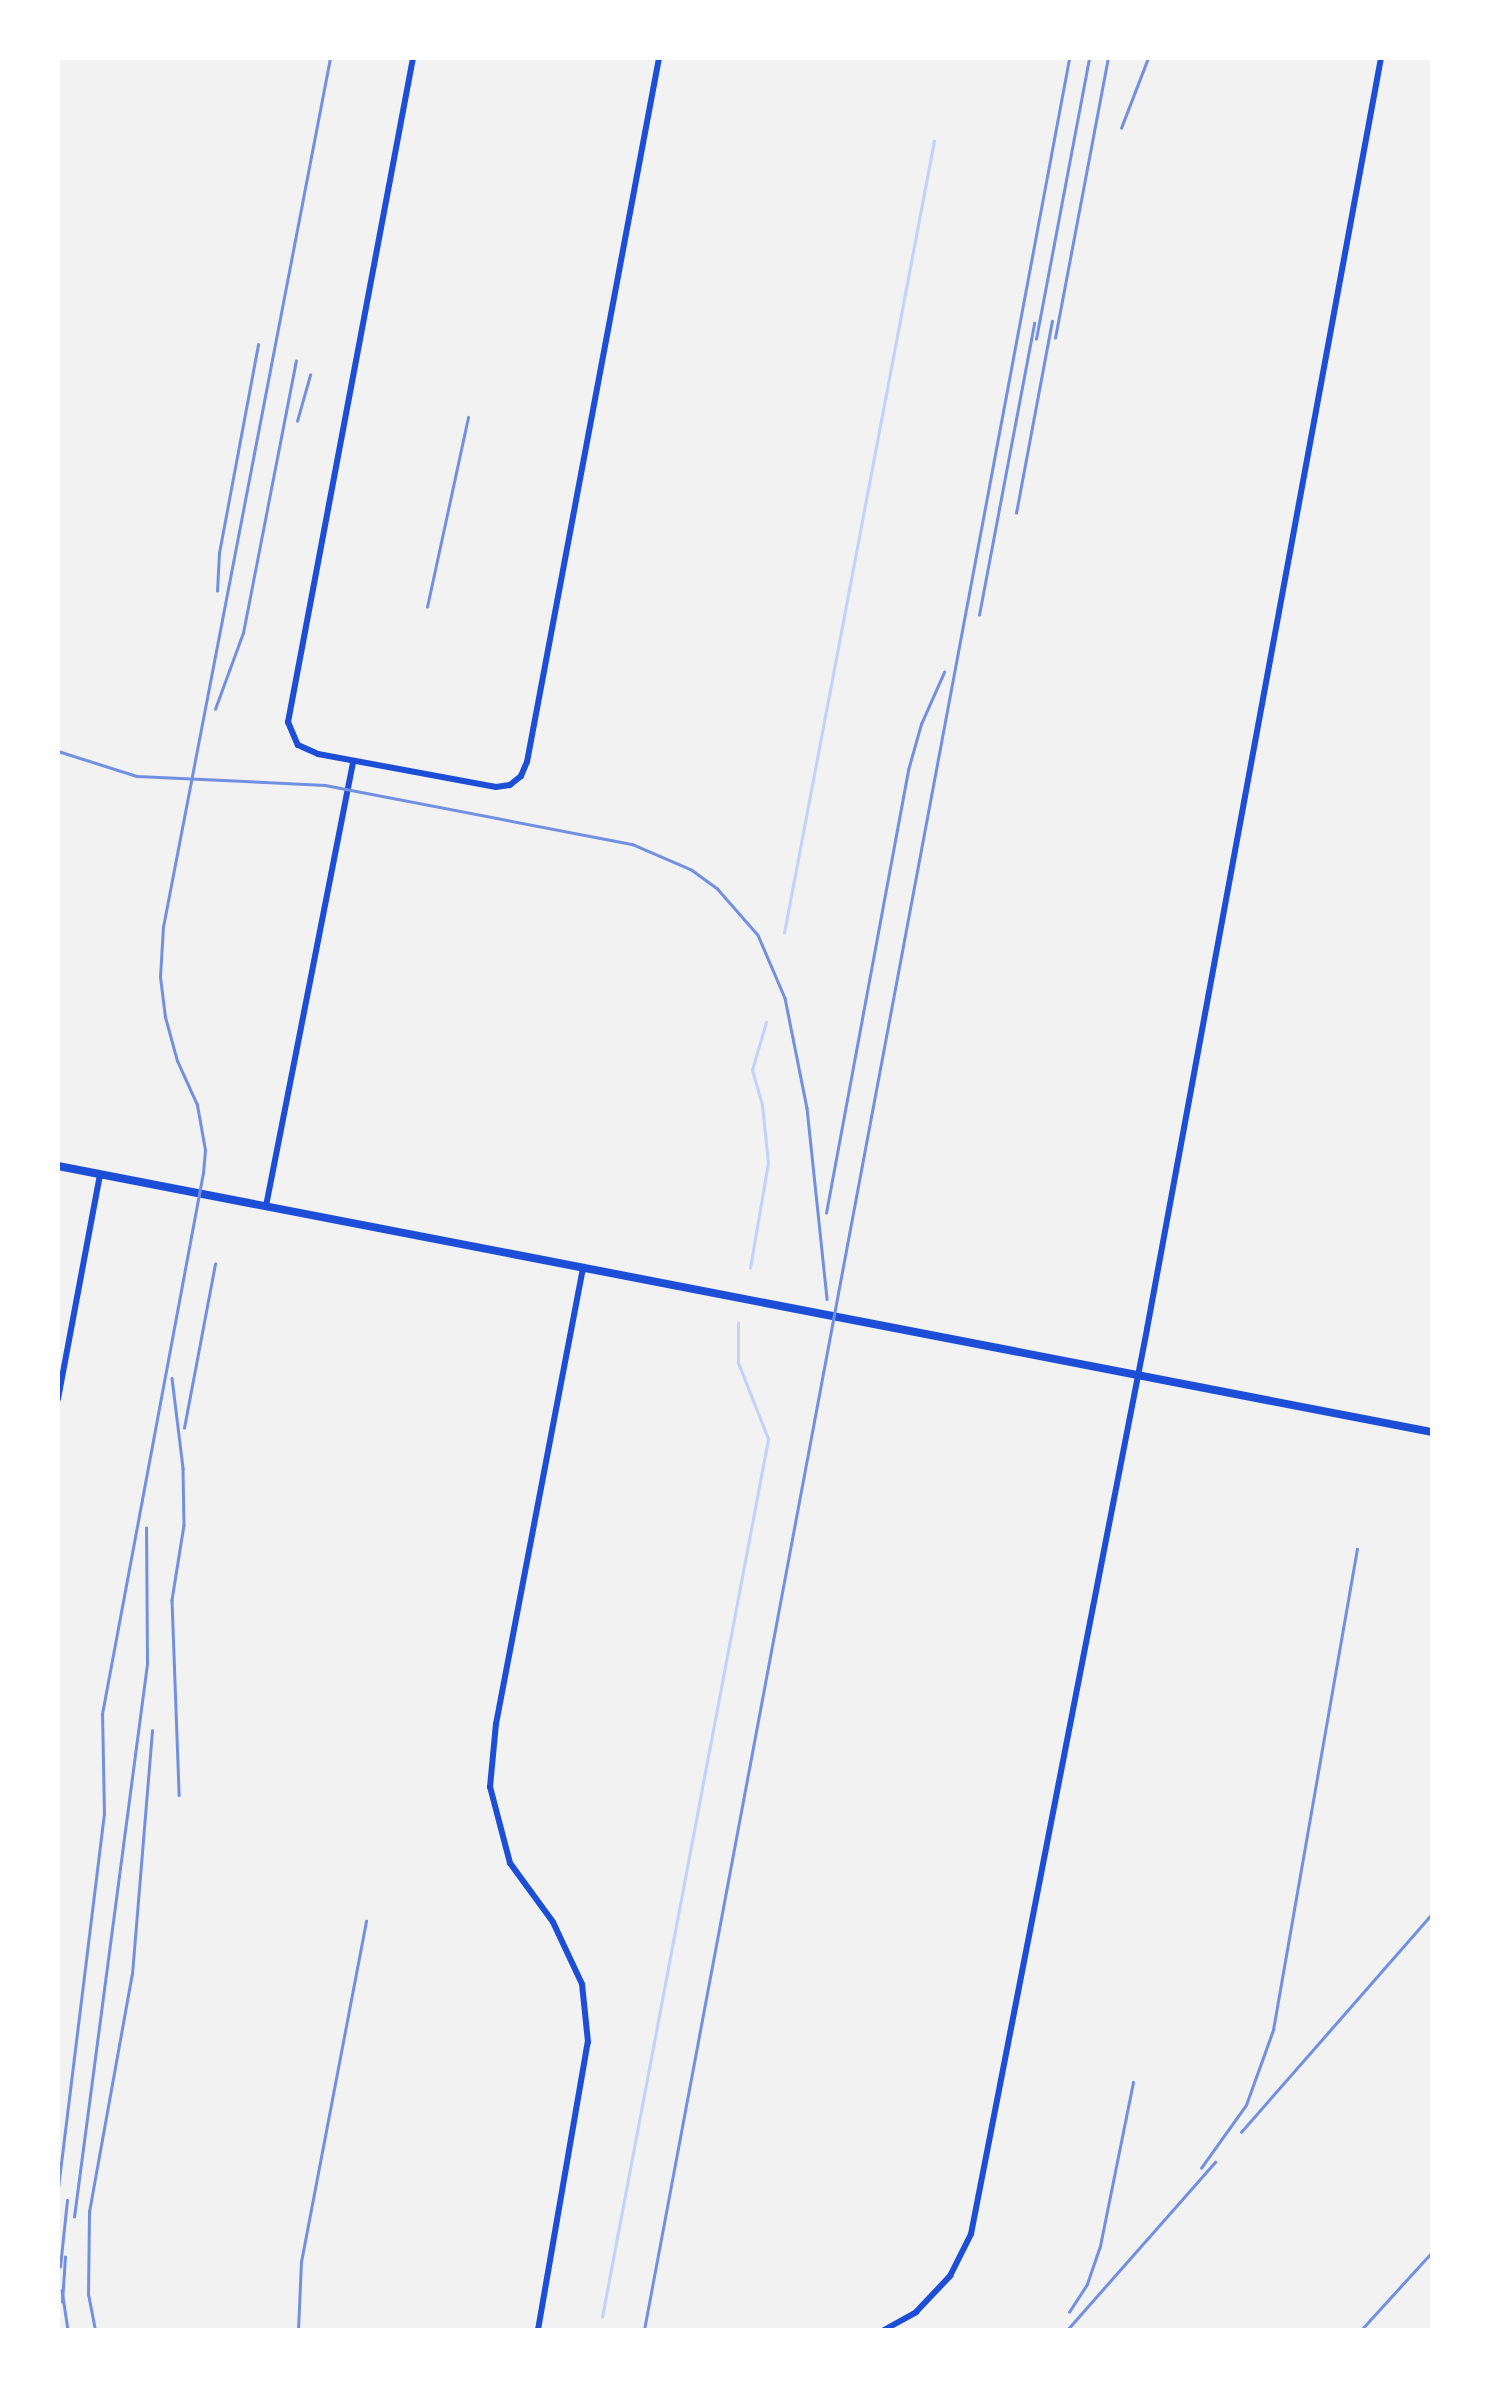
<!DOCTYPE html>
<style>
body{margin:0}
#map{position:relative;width:1490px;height:2388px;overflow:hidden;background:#f2f2f2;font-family:"Exo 2",sans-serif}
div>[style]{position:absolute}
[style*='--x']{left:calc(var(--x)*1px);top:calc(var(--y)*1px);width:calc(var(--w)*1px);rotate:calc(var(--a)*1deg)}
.stream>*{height:2.5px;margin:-1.25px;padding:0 1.25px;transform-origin:1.25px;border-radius:1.25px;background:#bfd3fe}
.minor>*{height:6px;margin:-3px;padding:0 3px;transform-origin:3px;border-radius:3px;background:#1d4ed8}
.tertiary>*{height:8px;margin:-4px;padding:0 4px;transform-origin:4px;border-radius:4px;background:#1d4ed8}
.rail>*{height:2.5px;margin:-1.25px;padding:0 1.25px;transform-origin:1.25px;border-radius:1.25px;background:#7290e2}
span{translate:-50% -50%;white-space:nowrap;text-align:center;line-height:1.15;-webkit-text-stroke:9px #fff;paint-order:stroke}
.frame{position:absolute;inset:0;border:60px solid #fff;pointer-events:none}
</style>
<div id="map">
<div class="stream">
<div style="--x:784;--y:933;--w:806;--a:-79.28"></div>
<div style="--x:750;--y:1268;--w:107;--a:-80.3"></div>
<div style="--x:768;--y:1163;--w:58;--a:-95.9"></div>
<div style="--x:762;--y:1105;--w:36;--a:-106"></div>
<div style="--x:752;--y:1070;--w:50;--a:-73.7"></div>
<div style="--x:602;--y:2317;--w:894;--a:-79.29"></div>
<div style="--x:768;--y:1439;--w:82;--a:-111.5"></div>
<div style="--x:738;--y:1363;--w:40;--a:-90"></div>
</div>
<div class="minor">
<div style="--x:413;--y:58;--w:676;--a:100.66"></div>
<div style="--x:288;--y:722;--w:25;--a:67"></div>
<div style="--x:298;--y:745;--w:22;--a:24"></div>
<div style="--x:318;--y:754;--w:181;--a:10.5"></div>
<div style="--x:496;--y:787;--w:14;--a:-8"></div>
<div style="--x:510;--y:785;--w:14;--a:-39"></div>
<div style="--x:521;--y:776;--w:15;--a:-67"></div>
<div style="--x:527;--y:762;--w:716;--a:-79.38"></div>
<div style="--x:266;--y:1206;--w:453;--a:-78.9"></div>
<div style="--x:58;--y:1399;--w:228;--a:-79.4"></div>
<div style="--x:538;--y:2330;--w:292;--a:-80.2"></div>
<div style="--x:588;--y:2042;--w:58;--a:-95.9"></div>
<div style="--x:582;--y:1984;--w:68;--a:-115.1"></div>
<div style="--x:553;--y:1922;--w:73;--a:-126.1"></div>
<div style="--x:510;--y:1863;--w:79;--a:-104.7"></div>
<div style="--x:490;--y:1787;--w:63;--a:-84.6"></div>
<div style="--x:496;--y:1724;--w:464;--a:-79.2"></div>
<div style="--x:884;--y:2330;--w:37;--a:-29"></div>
<div style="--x:916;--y:2312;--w:50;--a:-46.6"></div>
<div style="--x:950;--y:2276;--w:47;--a:-63.4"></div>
<div style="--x:971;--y:2234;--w:922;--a:-78.99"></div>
<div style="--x:1147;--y:1329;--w:1292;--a:-79.57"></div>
</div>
<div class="tertiary">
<div style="--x:58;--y:1166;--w:1400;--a:10.96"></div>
</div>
<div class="rail">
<div style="--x:1121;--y:128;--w:75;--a:-68.9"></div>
<div style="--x:1055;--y:338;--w:285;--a:-79.3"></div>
<div style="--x:1036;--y:339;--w:286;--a:-79.3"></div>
<div style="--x:297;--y:421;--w:48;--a:-74.2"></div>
<div style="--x:1016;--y:513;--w:195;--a:-79.4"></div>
<div style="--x:217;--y:591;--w:38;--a:-87"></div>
<div style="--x:219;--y:553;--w:212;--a:-79.4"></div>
<div style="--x:427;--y:607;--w:194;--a:-77.8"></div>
<div style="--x:979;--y:615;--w:297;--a:-79.3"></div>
<div style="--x:215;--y:709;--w:81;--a:-69.8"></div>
<div style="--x:243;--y:633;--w:277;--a:-79"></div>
<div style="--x:58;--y:751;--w:83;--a:17.6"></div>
<div style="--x:137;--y:776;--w:188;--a:2.7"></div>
<div style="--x:325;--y:785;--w:313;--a:10.9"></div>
<div style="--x:632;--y:844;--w:65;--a:23.4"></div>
<div style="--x:692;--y:870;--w:31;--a:36"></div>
<div style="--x:717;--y:888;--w:62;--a:48.9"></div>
<div style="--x:758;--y:935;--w:69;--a:66.8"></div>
<div style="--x:785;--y:998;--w:112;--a:78.7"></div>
<div style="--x:807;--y:1108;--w:192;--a:84"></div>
<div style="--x:826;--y:1213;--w:451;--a:-79.5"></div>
<div style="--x:908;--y:770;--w:48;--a:-74.2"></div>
<div style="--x:921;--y:724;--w:57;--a:-66.1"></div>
<div style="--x:172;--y:1378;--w:91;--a:83"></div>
<div style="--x:183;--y:1468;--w:57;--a:89"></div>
<div style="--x:184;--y:1525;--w:76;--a:99.1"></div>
<div style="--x:172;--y:1600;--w:195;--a:87.9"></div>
<div style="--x:184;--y:1428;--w:167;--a:-79.3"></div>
<div style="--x:1241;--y:2132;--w:290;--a:-48.8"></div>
<div style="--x:1201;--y:2168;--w:77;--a:-54.5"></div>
<div style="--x:1246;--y:2105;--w:80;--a:-70.2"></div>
<div style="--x:1273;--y:2030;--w:488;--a:-80.1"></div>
<div style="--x:58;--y:2188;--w:376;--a:-83"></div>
<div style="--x:104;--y:1815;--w:101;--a:-91.1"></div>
<div style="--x:102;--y:1714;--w:550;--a:-79.43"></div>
<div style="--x:203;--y:1173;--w:23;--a:-85"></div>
<div style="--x:205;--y:1150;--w:46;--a:-100.1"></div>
<div style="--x:197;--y:1105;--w:48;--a:-114.4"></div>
<div style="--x:177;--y:1061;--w:46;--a:-105.3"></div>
<div style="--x:165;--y:1017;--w:40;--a:-97.1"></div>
<div style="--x:160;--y:977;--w:50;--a:-86.6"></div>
<div style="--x:163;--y:927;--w:885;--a:-79.12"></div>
<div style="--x:74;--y:2217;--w:558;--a:-82.48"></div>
<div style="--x:147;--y:1664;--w:136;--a:-90.4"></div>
<div style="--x:60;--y:2267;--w:67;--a:-84"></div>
<div style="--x:62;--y:2290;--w:40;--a:81.5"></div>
<div style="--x:62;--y:2302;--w:45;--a:-86.2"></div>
<div style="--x:1069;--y:2312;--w:33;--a:-57"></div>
<div style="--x:1087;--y:2284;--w:40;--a:-71.1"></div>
<div style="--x:1100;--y:2246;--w:167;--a:-78.6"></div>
<div style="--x:95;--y:2330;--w:36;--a:-101"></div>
<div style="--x:88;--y:2295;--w:83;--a:-89.3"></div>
<div style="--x:89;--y:2212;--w:242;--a:-79.8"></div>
<div style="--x:132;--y:1974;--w:244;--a:-85.3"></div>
<div style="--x:298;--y:2330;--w:68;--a:-87.5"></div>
<div style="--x:301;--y:2262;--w:347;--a:-79.2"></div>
<div style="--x:644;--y:2330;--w:2311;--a:-79.4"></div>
<div style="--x:1067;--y:2330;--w:224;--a:-48.6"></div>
<div style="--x:1361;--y:2330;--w:105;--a:-47.7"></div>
</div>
<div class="frame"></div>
</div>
